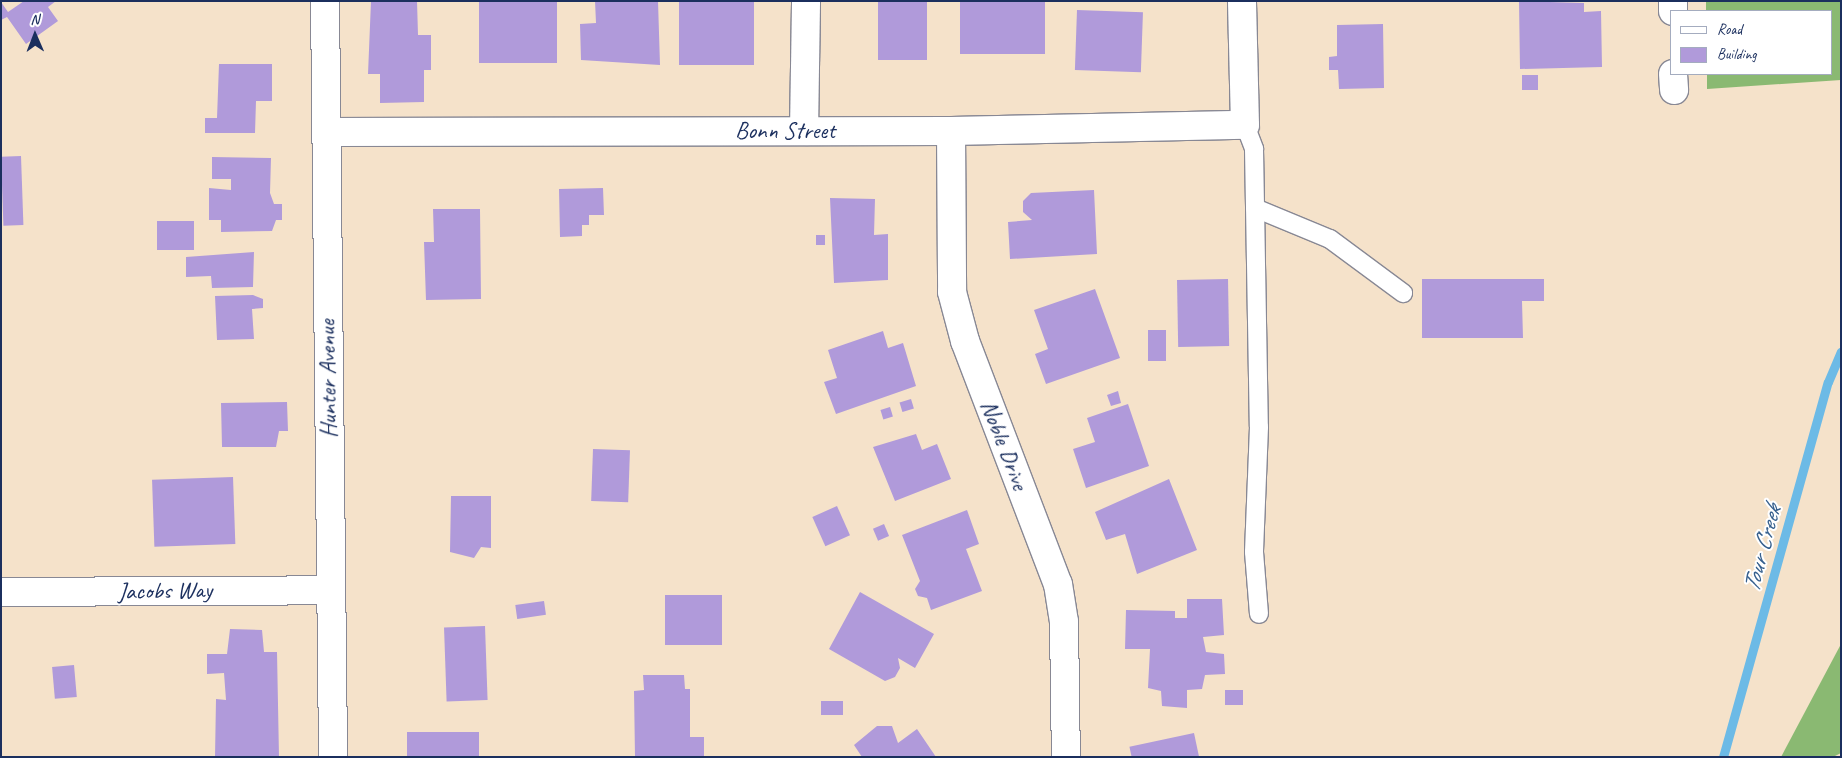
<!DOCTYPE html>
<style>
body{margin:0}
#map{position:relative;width:1842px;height:758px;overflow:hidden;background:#f5e2ca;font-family:Caveat,sans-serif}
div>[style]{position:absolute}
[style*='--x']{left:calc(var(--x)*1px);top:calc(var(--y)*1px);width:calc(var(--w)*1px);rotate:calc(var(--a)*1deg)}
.forest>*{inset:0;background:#8ab972}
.stream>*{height:9px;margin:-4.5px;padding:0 4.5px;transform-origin:4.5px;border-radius:4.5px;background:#6cbae6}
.building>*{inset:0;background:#b09ada;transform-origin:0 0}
.roads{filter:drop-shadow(1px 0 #888894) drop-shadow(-1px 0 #888894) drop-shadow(0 1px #888894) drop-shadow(0 -1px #888894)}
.lane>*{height:18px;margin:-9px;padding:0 9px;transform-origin:9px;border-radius:9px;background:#fff}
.street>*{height:28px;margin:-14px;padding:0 14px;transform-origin:14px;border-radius:14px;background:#fff}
span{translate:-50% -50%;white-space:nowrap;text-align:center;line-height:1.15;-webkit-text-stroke:4px #fff;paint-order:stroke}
.street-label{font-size:24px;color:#1b2f5e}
.water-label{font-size:25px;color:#37608e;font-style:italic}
.frame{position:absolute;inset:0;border:2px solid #1b2f5e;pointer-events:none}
.legend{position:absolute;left:1670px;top:10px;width:162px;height:65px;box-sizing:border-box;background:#fff;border:1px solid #a4acbf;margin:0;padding:6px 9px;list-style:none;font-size:15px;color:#1b2f5e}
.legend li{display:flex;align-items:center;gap:10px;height:25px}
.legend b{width:25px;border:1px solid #a4acbf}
.north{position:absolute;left:10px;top:10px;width:50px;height:50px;-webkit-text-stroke:4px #fff;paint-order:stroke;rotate:359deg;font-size:14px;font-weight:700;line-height:20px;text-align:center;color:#1b2f5e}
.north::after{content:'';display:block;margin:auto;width:18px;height:22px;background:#1b2f5e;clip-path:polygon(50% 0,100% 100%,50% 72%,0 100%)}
</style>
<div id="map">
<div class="forest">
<div style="clip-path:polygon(1706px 1px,1841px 1px,1841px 80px,1707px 89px,1707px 74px,1831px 74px,1831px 11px,1706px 11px)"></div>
<div style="clip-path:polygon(1841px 644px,1841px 753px,1833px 757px,1781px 757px)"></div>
</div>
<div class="stream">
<div style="--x:1723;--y:757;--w:389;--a:-74.4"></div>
<div style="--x:1828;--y:382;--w:33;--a:-67"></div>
</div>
<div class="building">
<div style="clip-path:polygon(24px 1px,56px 1px,48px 7px,58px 21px,26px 44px,7px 17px,1px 20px,1px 2px,8px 12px)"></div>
<div style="clip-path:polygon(371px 1px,417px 1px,418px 35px,431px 35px,431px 70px,424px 70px,424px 102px,380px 103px,380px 74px,368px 74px)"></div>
<div style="left:479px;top:1px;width:78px;height:62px"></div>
<div style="clip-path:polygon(595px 1px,658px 1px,660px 65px,581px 60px,580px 24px,596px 23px)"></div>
<div style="left:679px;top:1px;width:75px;height:64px"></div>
<div style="left:878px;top:1px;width:49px;height:59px"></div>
<div style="left:960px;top:1px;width:85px;height:53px"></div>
<div style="clip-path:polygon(1519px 1px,1584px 3px,1584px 12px,1601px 11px,1602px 67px,1520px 69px)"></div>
<div style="left:1077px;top:10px;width:66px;height:60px;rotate:2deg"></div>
<div style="clip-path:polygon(1383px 24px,1384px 88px,1339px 89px,1338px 70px,1329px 70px,1329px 57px,1337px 56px,1337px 25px)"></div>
<div style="clip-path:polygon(219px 64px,272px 64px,272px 101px,256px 101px,255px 133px,205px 133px,205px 118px,217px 118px)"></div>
<div style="left:1522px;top:75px;width:16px;height:15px"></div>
<div style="left:21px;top:156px;width:69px;height:20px;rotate:88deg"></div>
<div style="clip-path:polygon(212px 157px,271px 158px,270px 193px,274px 204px,282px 204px,282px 220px,276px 220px,272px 231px,221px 232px,221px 220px,209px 220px,209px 188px,231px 190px,231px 179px,212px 179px)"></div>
<div style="clip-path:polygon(603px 188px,604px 215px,589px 215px,589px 225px,582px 225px,582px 236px,560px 237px,559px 189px)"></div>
<div style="clip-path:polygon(1094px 190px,1097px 254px,1010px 259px,1008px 222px,1032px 220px,1023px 212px,1023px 201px,1031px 193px)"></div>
<div style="clip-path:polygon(830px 198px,875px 199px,874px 235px,888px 234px,888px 280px,834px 283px)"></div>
<div style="clip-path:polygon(433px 209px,480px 209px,481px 299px,426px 300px,424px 242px,434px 242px)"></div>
<div style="left:157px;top:221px;width:37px;height:29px"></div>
<div style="left:816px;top:235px;width:9px;height:10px"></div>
<div style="clip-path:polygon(254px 252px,253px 287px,212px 288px,211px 276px,186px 277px,186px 257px)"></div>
<div style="left:1228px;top:279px;width:67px;height:51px;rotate:89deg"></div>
<div style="clip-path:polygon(1422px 279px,1544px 279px,1544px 301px,1522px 301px,1523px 338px,1422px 338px)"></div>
<div style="clip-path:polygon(1095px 289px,1120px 358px,1046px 384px,1035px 354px,1048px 349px,1034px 310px)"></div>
<div style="clip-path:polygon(253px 295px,263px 299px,263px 308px,252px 309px,254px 339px,217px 340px,215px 296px)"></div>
<div style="left:1148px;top:330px;width:18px;height:31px"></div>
<div style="clip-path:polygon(883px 331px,888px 348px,903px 343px,916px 386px,836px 414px,824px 382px,837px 378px,828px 350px)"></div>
<div style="clip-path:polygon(1118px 391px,1121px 403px,1111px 406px,1107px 395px)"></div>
<div style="left:911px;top:399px;width:10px;height:12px;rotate:73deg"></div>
<div style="clip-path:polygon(287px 402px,288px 431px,279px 431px,276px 447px,222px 447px,221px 403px)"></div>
<div style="clip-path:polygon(1128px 404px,1149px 466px,1086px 488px,1073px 449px,1095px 442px,1087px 418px)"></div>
<div style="left:890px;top:407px;width:10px;height:10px;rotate:73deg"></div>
<div style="clip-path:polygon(916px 434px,922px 450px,937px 444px,951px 479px,895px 501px,873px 447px)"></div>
<div style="left:593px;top:449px;width:37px;height:52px;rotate:2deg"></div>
<div style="left:233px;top:477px;width:67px;height:81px;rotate:88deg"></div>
<div style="clip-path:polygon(1169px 479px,1197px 550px,1137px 574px,1125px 534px,1106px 540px,1095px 512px)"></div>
<div style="clip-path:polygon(451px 496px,491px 496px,491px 548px,481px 547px,474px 558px,450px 552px)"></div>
<div style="left:837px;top:506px;width:32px;height:27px;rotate:66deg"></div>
<div style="clip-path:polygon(967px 510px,979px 544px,966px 549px,982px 591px,931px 610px,927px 598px,918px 596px,915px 589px,920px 581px,902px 535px)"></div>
<div style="left:884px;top:524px;width:13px;height:12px;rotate:67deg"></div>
<div style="clip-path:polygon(860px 592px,934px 634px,915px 668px,898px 658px,900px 668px,895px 677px,885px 681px,829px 649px)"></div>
<div style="left:722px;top:595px;width:50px;height:57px;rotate:90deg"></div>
<div style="clip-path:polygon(1187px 599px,1222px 599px,1224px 635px,1203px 637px,1206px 652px,1224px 654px,1225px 674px,1205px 675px,1202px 689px,1187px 690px,1187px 708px,1162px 706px,1161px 691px,1148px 688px,1150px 649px,1125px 649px,1126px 610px,1175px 611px,1175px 618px,1187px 618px)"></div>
<div style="left:544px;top:601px;width:14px;height:29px;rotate:82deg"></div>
<div style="left:485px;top:626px;width:74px;height:41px;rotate:88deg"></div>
<div style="clip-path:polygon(230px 629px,262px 630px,264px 652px,277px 652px,279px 757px,215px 757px,216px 699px,226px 700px,224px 673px,207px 674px,207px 654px,227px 654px)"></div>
<div style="left:74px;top:665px;width:32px;height:22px;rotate:85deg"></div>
<div style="clip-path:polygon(643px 675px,684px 675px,685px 689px,690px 689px,690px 737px,704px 737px,704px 757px,635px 757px,634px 691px,644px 690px)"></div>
<div style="left:1225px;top:690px;width:18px;height:15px"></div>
<div style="left:821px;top:701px;width:22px;height:14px"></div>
<div style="clip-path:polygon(877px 726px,892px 726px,898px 743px,917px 729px,936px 757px,862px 757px,854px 745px)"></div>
<div style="left:407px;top:732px;width:72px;height:25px"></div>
<div style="left:1194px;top:733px;width:25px;height:66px;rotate:78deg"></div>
</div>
<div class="roads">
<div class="lane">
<div style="--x:1245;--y:125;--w:26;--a:69"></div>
<div style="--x:1254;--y:149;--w:278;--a:89"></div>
<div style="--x:1259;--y:427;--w:125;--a:92.3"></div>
<div style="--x:1254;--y:552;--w:62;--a:85.4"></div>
<div style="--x:1255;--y:208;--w:81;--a:22.5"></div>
<div style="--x:1330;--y:239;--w:91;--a:36.5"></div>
</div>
<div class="street">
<div style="--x:325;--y:1;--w:756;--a:89.39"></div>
<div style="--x:1673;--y:1;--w:10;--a:90"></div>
<div style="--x:1673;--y:74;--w:16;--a:86"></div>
<div style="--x:804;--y:131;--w:130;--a:-89.1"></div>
<div style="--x:951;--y:131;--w:161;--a:89.6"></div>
<div style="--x:952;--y:292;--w:51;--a:75.1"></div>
<div style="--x:965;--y:341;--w:260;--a:69.1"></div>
<div style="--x:1058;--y:584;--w:38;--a:81"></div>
<div style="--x:1064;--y:622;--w:135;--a:89.2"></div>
<div style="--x:326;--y:132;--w:625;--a:-0.09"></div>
<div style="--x:951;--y:131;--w:294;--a:-1.2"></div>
<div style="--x:1245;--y:125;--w:124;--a:-91.4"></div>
<div style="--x:1;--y:592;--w:329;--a:-0.3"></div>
</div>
</div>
<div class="street-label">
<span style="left:785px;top:131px">Bonn Street</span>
<span style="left:328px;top:379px;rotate:-91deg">Hunter Avenue</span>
<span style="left:1004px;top:445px;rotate:69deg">Noble Drive</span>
<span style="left:165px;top:591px;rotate:-1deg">Jacobs Way</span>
</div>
<div class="water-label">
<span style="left:1762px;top:549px;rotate:-75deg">Tour Creek</span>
</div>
<div class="frame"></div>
<ul class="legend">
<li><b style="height:6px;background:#fff"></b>Road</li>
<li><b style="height:14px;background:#b09ada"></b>Building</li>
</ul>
<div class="north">N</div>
</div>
